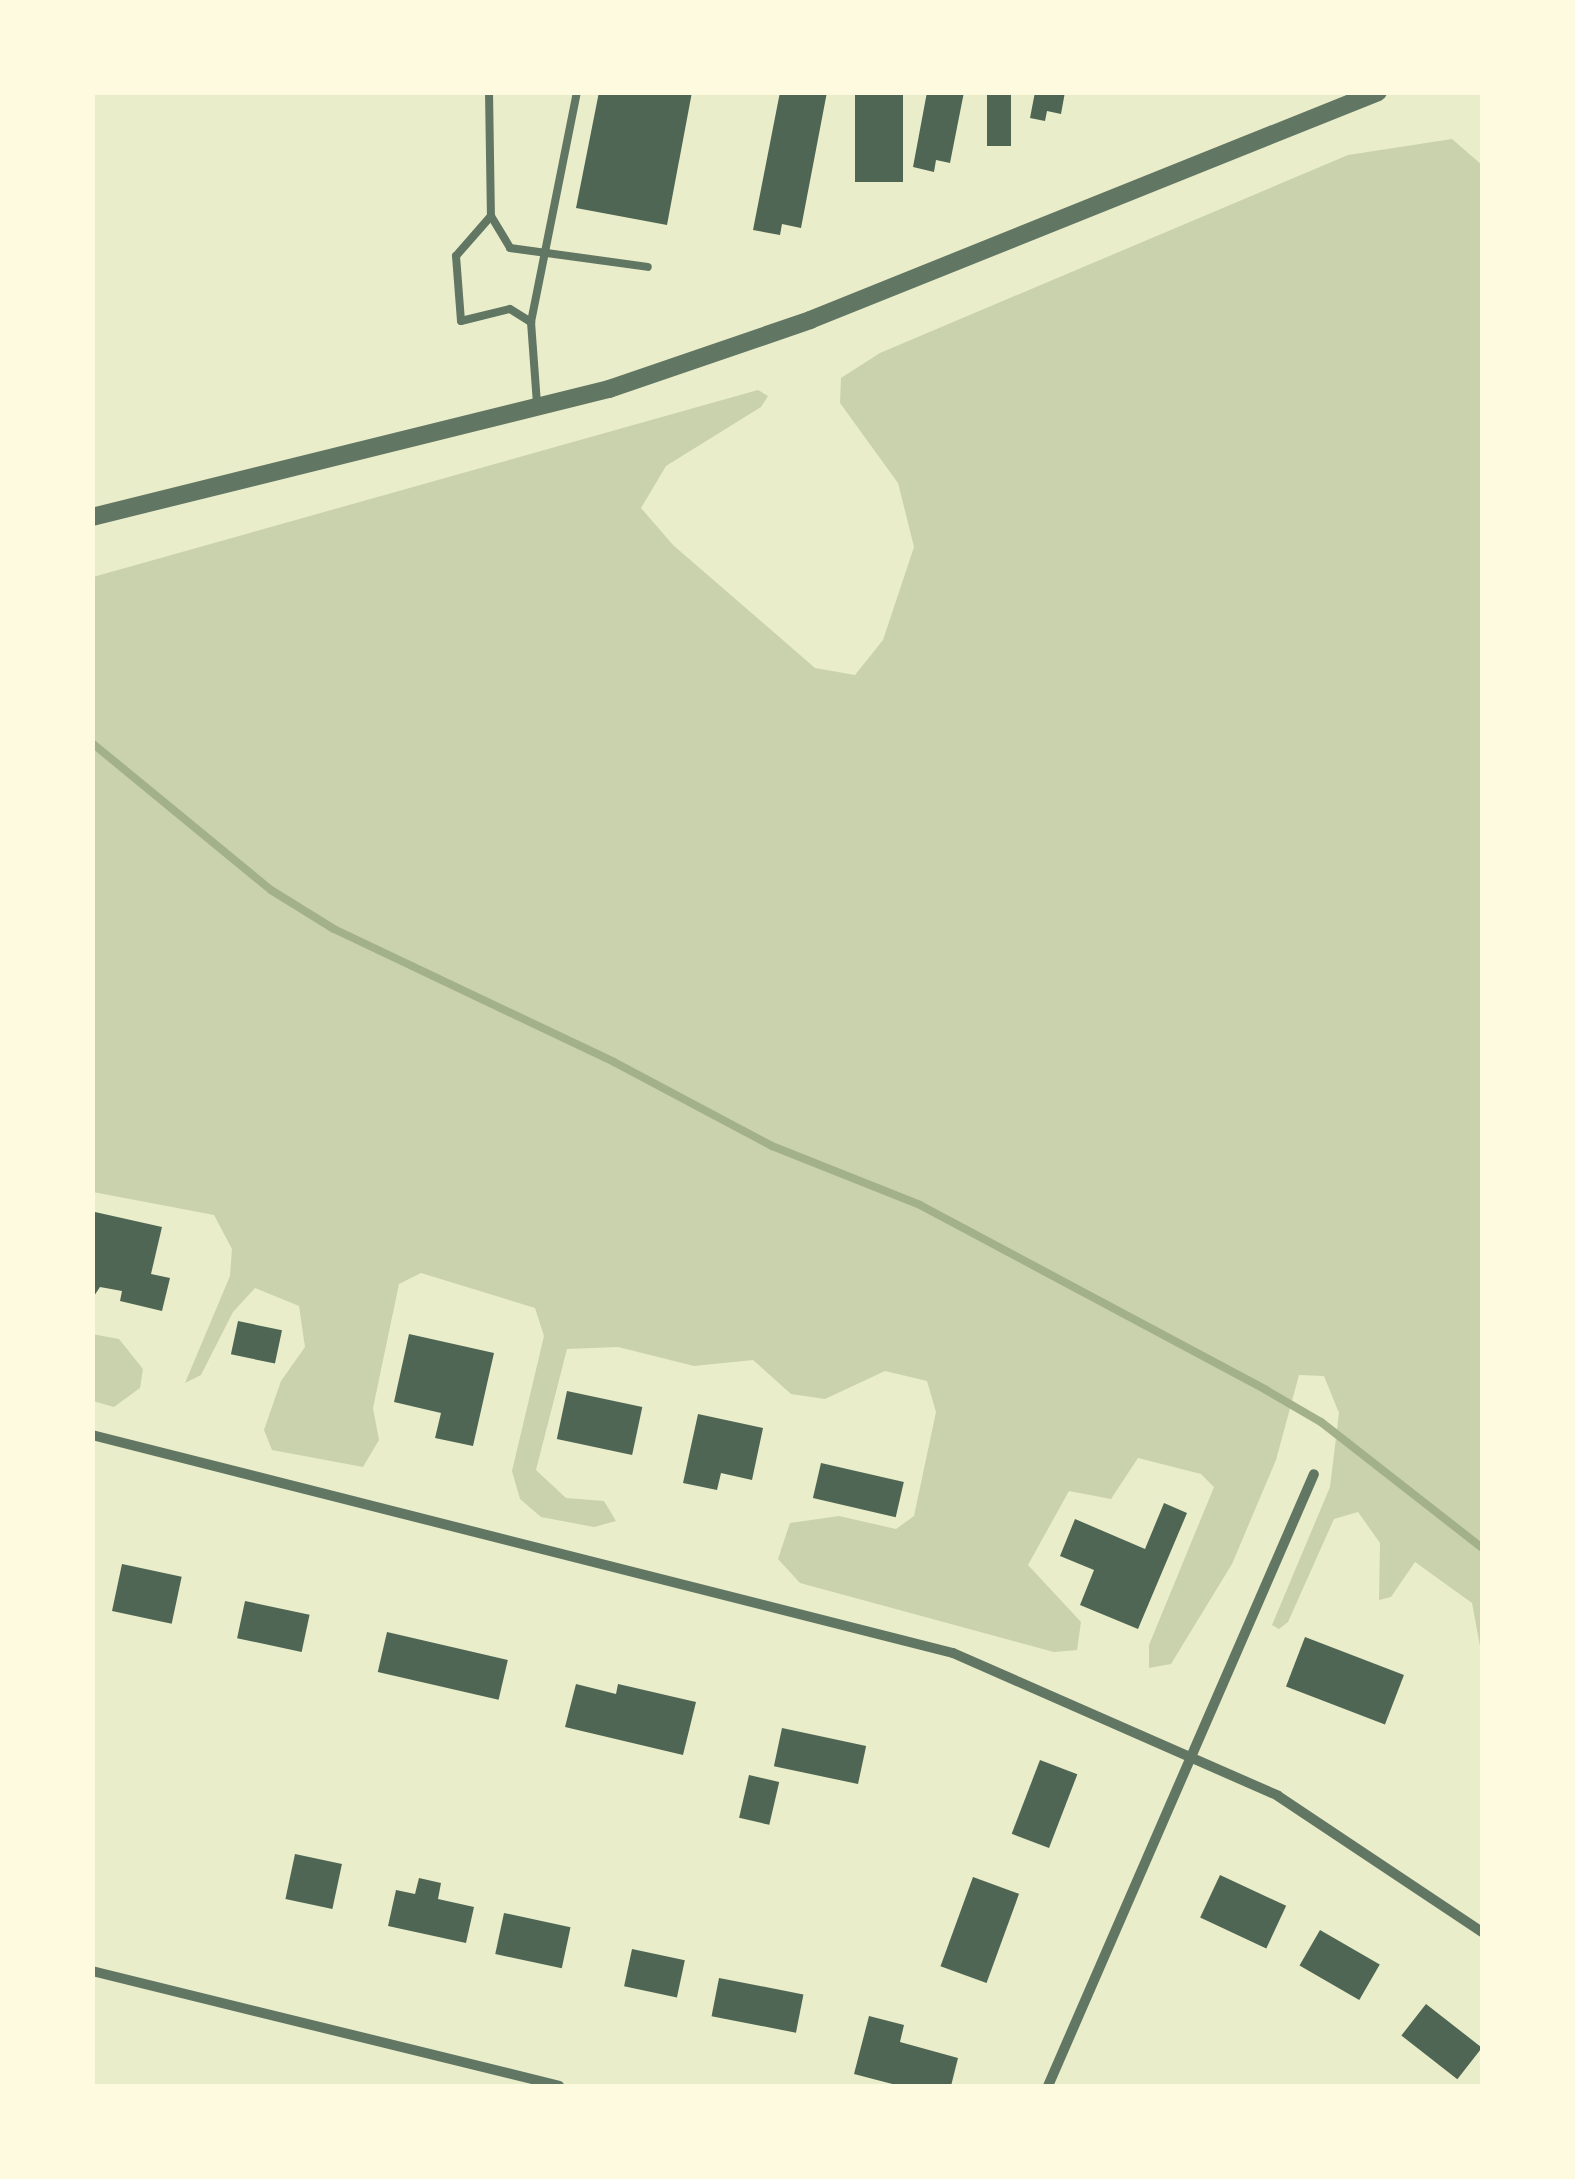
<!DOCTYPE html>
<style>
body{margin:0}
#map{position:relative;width:1575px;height:2179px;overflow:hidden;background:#e9edc9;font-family:Quicksand,sans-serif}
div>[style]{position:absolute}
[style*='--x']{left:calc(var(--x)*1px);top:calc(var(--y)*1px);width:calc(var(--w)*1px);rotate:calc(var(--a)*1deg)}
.green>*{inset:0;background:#cad2ad}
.stream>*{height:8px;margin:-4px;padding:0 4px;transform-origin:4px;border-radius:4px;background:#a3b18a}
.building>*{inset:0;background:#4f6655;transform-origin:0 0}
.service>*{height:8px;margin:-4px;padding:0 4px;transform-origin:4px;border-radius:4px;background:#617663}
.minor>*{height:10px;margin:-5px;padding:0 5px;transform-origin:5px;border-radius:5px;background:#617663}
.tertiary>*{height:18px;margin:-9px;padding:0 9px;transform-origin:9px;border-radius:9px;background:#617663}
span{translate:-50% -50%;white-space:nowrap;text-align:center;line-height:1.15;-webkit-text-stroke:10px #fefae0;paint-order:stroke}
.frame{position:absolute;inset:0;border:95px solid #fefae0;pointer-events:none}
</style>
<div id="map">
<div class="green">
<div style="clip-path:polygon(1452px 139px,1482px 165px,1482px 1657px,1472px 1603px,1415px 1562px,1391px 1597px,1379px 1600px,1380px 1543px,1358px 1512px,1334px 1519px,1288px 1622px,1279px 1629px,1272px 1625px,1330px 1487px,1339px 1413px,1324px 1376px,1299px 1375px,1276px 1460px,1232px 1564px,1171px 1664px,1149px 1668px,1149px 1645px,1214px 1487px,1201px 1474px,1138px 1458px,1111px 1499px,1069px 1491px,1028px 1565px,1081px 1622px,1077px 1650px,1054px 1652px,800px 1583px,778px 1559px,790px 1523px,839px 1516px,896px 1529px,914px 1516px,936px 1412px,927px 1381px,885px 1371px,825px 1399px,791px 1394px,753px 1360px,694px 1366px,618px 1347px,567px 1349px,536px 1470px,566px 1498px,604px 1501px,616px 1521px,594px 1527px,541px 1517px,520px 1499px,512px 1471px,544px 1336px,535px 1308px,421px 1273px,399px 1284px,373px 1408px,379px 1440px,363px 1467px,272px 1450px,264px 1430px,281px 1381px,305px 1347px,299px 1306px,255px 1288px,233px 1312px,201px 1375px,185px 1383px,230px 1276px,232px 1249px,214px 1215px,93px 1192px,93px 577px,758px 390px,768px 396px,761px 407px,666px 466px,641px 508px,673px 545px,815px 668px,855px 675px,883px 640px,914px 547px,898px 483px,840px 403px,841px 378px,880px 353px,1348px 155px)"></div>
<div style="clip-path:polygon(92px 1334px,119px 1339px,143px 1369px,140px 1388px,114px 1407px,93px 1401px)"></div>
</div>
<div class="stream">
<div style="--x:92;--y:743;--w:232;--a:39.4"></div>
<div style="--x:271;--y:890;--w:74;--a:31.8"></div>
<div style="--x:334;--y:929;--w:310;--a:25.4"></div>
<div style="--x:614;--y:1062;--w:179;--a:28"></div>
<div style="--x:772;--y:1146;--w:159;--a:21.7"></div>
<div style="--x:920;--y:1205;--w:392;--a:28.1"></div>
<div style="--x:1266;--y:1390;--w:64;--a:30.2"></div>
<div style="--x:1321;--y:1422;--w:204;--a:38"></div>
</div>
<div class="building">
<div style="clip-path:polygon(599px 92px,692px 92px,667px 225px,576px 208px)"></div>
<div style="clip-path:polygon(780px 92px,827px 92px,801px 228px,782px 224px,780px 235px,753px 230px)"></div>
<div style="left:855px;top:92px;width:48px;height:90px"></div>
<div style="clip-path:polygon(927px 92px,964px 92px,950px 163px,936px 160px,934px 172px,913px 167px)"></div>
<div style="left:987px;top:92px;width:24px;height:54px"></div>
<div style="clip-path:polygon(1035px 92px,1065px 92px,1061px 114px,1047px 111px,1045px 121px,1030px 118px)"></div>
<div style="clip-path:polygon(95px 1212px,162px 1227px,151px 1274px,170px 1278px,162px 1311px,120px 1301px,122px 1291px,100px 1287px,92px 1299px)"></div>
<div style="left:238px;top:1321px;width:45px;height:34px;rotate:12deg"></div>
<div style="clip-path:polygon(409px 1334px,494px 1353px,473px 1446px,435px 1438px,441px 1413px,394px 1402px)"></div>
<div style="left:567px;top:1391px;width:77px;height:49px;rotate:12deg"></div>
<div style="clip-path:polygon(698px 1414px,763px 1428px,752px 1480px,721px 1473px,717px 1490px,683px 1483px)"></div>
<div style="left:821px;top:1463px;width:85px;height:36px;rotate:13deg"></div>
<div style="clip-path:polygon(1164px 1503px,1187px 1513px,1138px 1629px,1080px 1605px,1094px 1570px,1060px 1556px,1075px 1519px,1145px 1549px)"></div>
<div style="left:122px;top:1564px;width:61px;height:48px;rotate:12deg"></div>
<div style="left:245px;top:1601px;width:66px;height:38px;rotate:12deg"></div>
<div style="left:387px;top:1632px;width:124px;height:41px;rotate:13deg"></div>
<div style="left:1305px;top:1637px;width:106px;height:53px;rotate:21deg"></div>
<div style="clip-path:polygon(576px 1684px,616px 1694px,618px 1684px,696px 1702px,683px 1755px,565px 1727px)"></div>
<div style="left:782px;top:1728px;width:86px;height:39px;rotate:12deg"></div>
<div style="left:1040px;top:1760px;width:40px;height:79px;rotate:21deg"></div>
<div style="left:749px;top:1775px;width:31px;height:44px;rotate:13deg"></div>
<div style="left:295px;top:1854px;width:48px;height:46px;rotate:12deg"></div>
<div style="left:1220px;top:1875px;width:73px;height:47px;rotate:25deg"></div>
<div style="left:973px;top:1877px;width:49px;height:95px;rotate:20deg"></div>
<div style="clip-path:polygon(419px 1878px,441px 1883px,438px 1899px,474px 1907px,466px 1943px,388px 1926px,396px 1890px,415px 1894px)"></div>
<div style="left:504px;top:1913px;width:68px;height:42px;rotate:12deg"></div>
<div style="left:1320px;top:1930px;width:69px;height:41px;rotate:30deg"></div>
<div style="left:632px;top:1949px;width:54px;height:38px;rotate:12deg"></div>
<div style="left:719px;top:1978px;width:86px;height:39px;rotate:11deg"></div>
<div style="left:1426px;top:2004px;width:71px;height:40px;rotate:38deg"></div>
<div style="clip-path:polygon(869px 2016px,904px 2025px,900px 2042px,958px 2058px,951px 2086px,900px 2086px,854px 2074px)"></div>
</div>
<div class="service">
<div style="--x:489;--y:92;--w:124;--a:89.1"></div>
<div style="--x:491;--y:216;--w:53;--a:131.2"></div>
<div style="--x:456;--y:256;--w:65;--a:85.6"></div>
<div style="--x:461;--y:321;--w:50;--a:-13.8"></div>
<div style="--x:510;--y:309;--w:25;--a:32"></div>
<div style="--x:531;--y:322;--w:82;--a:85.8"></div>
<div style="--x:491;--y:216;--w:37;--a:59"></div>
<div style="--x:510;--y:248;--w:139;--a:7.8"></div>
<div style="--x:531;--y:322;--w:235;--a:-78.7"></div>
</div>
<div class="minor">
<div style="--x:92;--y:1435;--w:888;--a:14.21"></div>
<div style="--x:953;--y:1653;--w:355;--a:23.7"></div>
<div style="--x:1278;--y:1796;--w:245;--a:33.7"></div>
<div style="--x:92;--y:1971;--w:481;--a:13.8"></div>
<div style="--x:1048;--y:2086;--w:667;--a:-66.51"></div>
</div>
<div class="tertiary">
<div style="--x:92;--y:517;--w:533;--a:-13.91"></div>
<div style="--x:609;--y:389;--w:213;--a:-18.9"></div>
<div style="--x:810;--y:320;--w:612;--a:-21.87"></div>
</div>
<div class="frame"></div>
</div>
